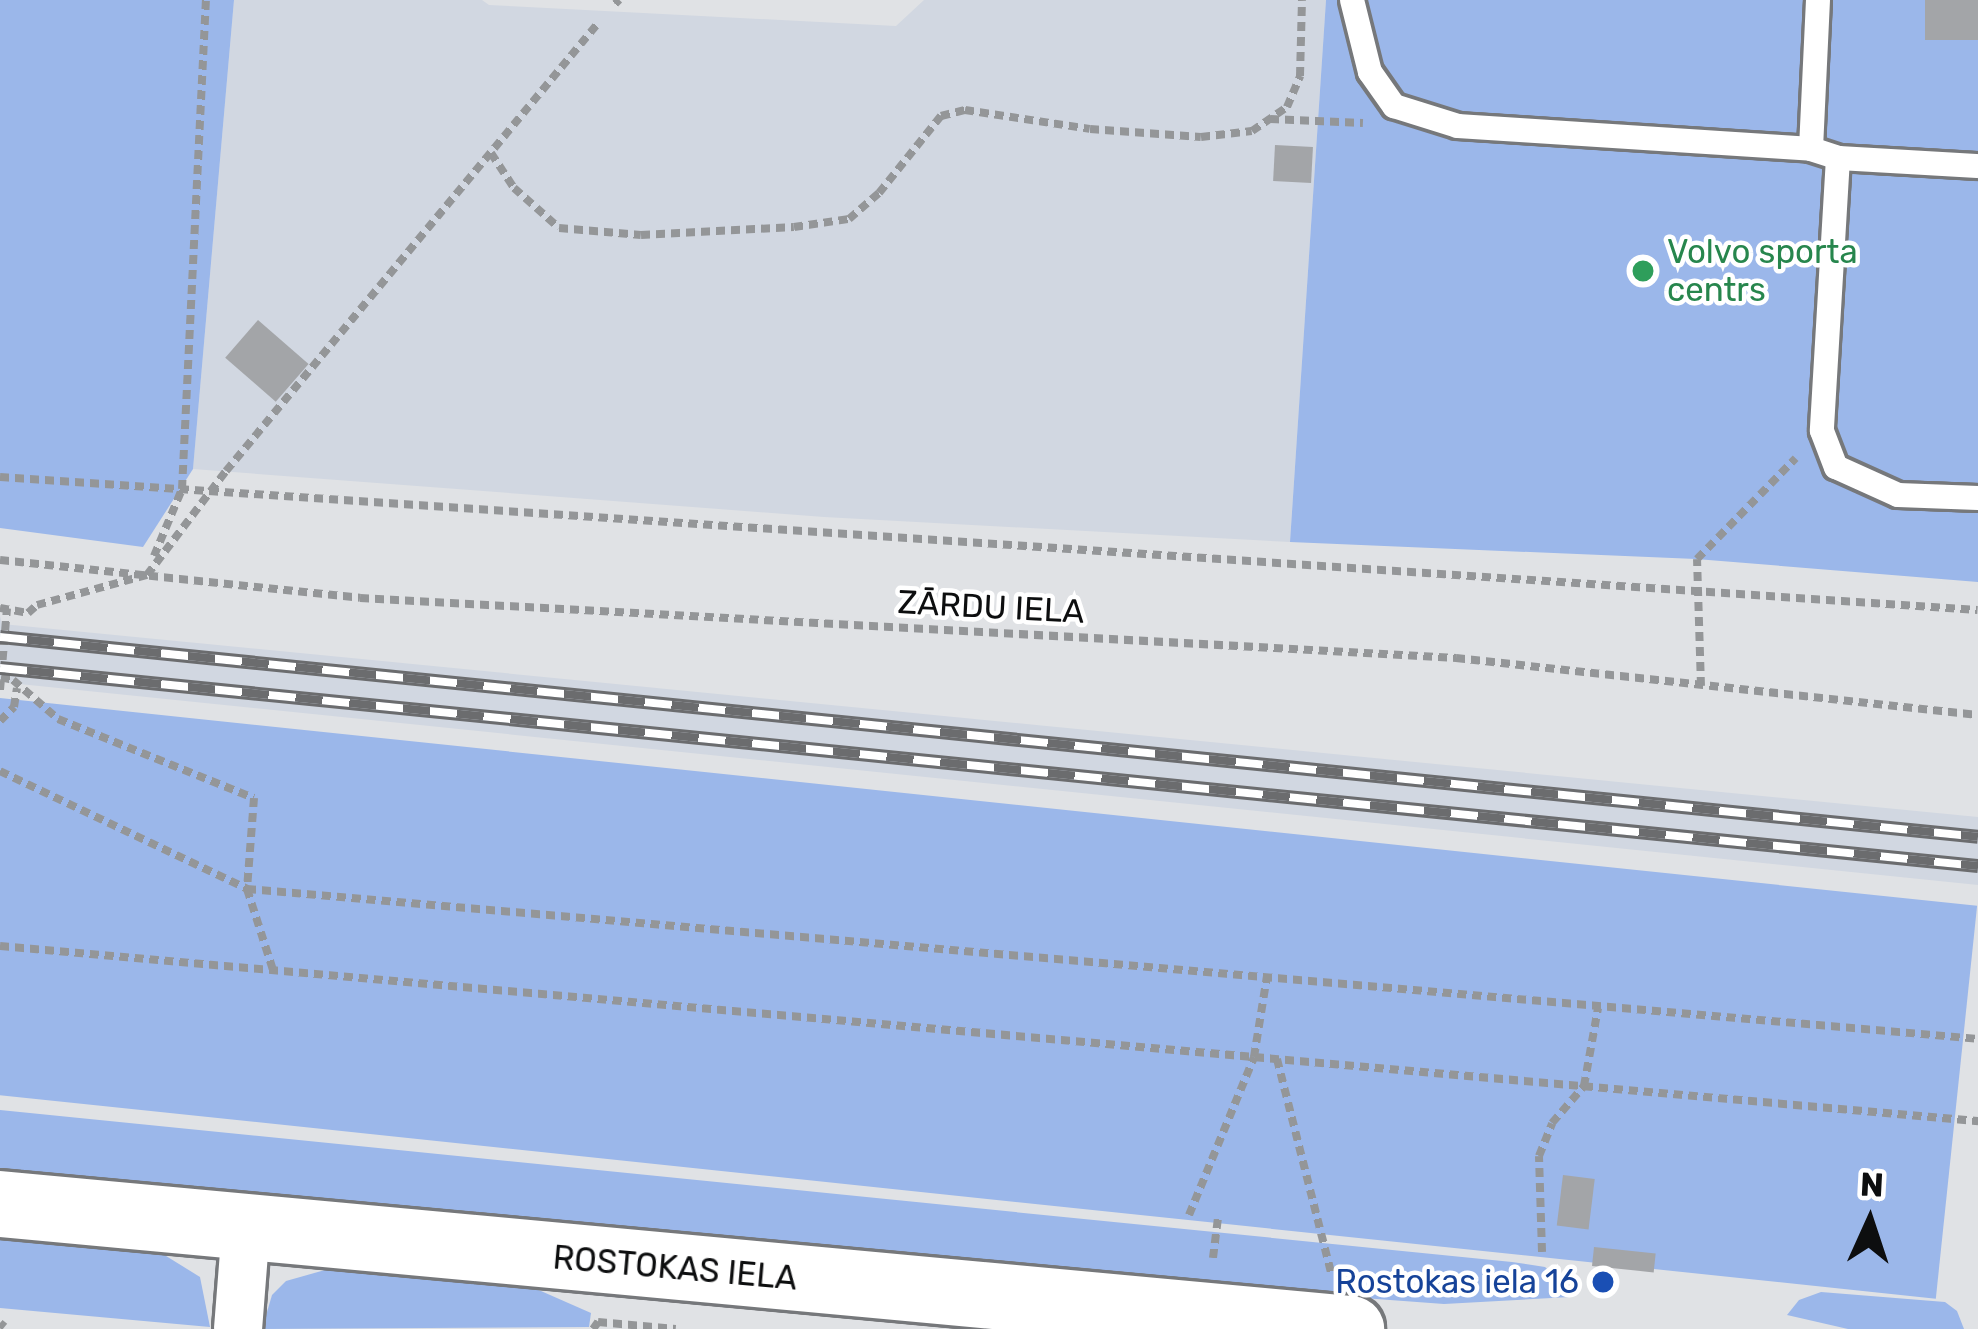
<!DOCTYPE html>
<meta charset="utf-8">
<style>
body{margin:0}
#map{position:relative;width:1978px;height:1329px;overflow:hidden;background:#e0e2e5;font-family:Rubik,sans-serif}
div>[style]{position:absolute}
[style*='--x']{left:calc(var(--x)*1px);top:calc(var(--y)*1px);width:calc(var(--w)*1px);rotate:calc(var(--a)*1deg)}
.built>*{inset:0;background:#d1d7e1}
.green>*{inset:0;background:#9bb7ea;transform-origin:0 0}
.building>*{inset:0;background:#a3a5a8;transform-origin:0 0}
.path>*{height:8px;margin-top:-4px;transform-origin:0;background:repeating-linear-gradient(90deg,#949698 0 9px,transparent 0 15px)}
.roads{filter:drop-shadow(3px 0 #76787b) drop-shadow(-3px 0 #76787b) drop-shadow(0 3px #76787b) drop-shadow(0 -3px #76787b)}
.lane>*{height:24px;margin:-12px;padding:0 12px;transform-origin:12px;border-radius:12px;background:#fff}
.street>*{height:48px;margin:-24px;padding:0 24px;transform-origin:24px;border-radius:24px;background:#fff}
.secondary>*{height:66px;margin:-33px;padding:0 33px;transform-origin:33px;border-radius:33px;background:#fff}
.rail>*{height:14px;margin-top:-7px;transform-origin:0;background:repeating-linear-gradient(90deg,#fff 0 27px,#6b6c6e 0 54px);box-sizing:border-box;border-block:3px solid #6b6c6e}
.dots>*{width:33px;height:33px;translate:-50% -50%;box-sizing:border-box;border:6px solid #fff;border-radius:50%}
span{translate:-50% -50%;white-space:nowrap;text-align:center;line-height:1.15;-webkit-text-stroke:9px #fff;paint-order:stroke}
.leisure-label{font-size:33px;color:#27864d}
.left{translate:0 -50%;text-align:left}
.street-label{font-size:33px;color:#0d0e0f}
.transit-label{font-size:33px;color:#164399}
.right{translate:-100% -50%;text-align:right}
.north{position:absolute;left:1810px;top:1161px;width:120px;height:120px;-webkit-text-stroke:9px #fff;paint-order:stroke;rotate:3deg;font-size:33px;font-weight:700;line-height:48px;text-align:center;color:#0d0e0f}
.north::after{content:'';display:block;margin:auto;width:42px;height:54px;background:#0d0e0f;clip-path:polygon(50% 0,100% 100%,50% 72%,0 100%)}
</style>
<div id="map">
<div class="built">
<div style="clip-path:polygon(234px 0,482px 0,489px 5px,896px 26px,924px 0,1326px 0,1290px 542px,824px 517px,193px 469px)"></div>
<div style="clip-path:polygon(0 616px,2px 624px,1978px 817px,1978px 885px,0 682px)"></div>
</div>
<div class="green">
<div style="clip-path:polygon(0 0,234px 0,193px 469px,143px 547px,0 528px)"></div>
<div style="clip-path:polygon(1326px 0,1978px 0,1978px 582px,1696px 559px,1290px 542px)"></div>
<div style="left:0;top:698px;width:1988px;height:395px;rotate:6deg"></div>
<div style="clip-path:polygon(0 1110px,1512px 1262px,1545px 1267px,1569px 1288px,1570px 1297px,1444px 1304px,1336px 1296px,0 1169px)"></div>
<div style="clip-path:polygon(0 1236px,158px 1251px,200px 1277px,210px 1327px,0 1308px)"></div>
<div style="clip-path:polygon(332px 1268px,525px 1284px,591px 1313px,589px 1327px,262px 1329px,272px 1295px,286px 1281px)"></div>
<div style="clip-path:polygon(1821px 1292px,1945px 1302px,1957px 1311px,1964px 1329px,1848px 1329px,1787px 1315px,1799px 1300px)"></div>
</div>
<div class="building">
<div style="left:1925px;top:0;width:53px;height:40px"></div>
<div style="left:1275px;top:145px;width:38px;height:36px;rotate:3deg"></div>
<div style="left:258px;top:320px;width:67px;height:50px;rotate:41deg"></div>
<div style="left:1563px;top:1175px;width:32px;height:51px;rotate:7deg"></div>
<div style="left:1594px;top:1247px;width:62px;height:19px;rotate:6deg"></div>
</div>
<div class="path">
<div style="--x:615;--y:4;--w:6;--a:-45"></div>
<div style="--x:1270;--y:119;--w:93;--a:2.5"></div>
<div style="--x:491;--y:153;--w:42;--a:56.7"></div>
<div style="--x:514;--y:188;--w:60;--a:41.6"></div>
<div style="--x:559;--y:228;--w:82;--a:4.9"></div>
<div style="--x:641;--y:235;--w:153;--a:-3"></div>
<div style="--x:794;--y:227;--w:56;--a:-8.3"></div>
<div style="--x:849;--y:219;--w:40;--a:-41"></div>
<div style="--x:879;--y:193;--w:99;--a:-51.2"></div>
<div style="--x:941;--y:116;--w:25;--a:-14"></div>
<div style="--x:965;--y:110;--w:126;--a:8.6"></div>
<div style="--x:1090;--y:129;--w:111;--a:4.1"></div>
<div style="--x:1201;--y:137;--w:51;--a:-6.7"></div>
<div style="--x:1252;--y:131;--w:42;--a:-34.4"></div>
<div style="--x:1287;--y:107;--w:34;--a:-67"></div>
<div style="--x:1300;--y:76;--w:76;--a:-88.5"></div>
<div style="--x:0;--y:477;--w:1982;--a:3.85"></div>
<div style="--x:154;--y:556;--w:73;--a:-67.3"></div>
<div style="--x:182;--y:489;--w:490;--a:-87.2"></div>
<div style="--x:0;--y:560;--w:362;--a:6"></div>
<div style="--x:360;--y:598;--w:1098;--a:3.13"></div>
<div style="--x:1456;--y:658;--w:525;--a:6.23"></div>
<div style="--x:0;--y:608;--w:28;--a:10"></div>
<div style="--x:28;--y:613;--w:12;--a:-42"></div>
<div style="--x:37;--y:605;--w:114;--a:-15.3"></div>
<div style="--x:147;--y:575;--w:131;--a:-52.8"></div>
<div style="--x:226;--y:471;--w:584;--a:-50.28"></div>
<div style="--x:1;--y:677;--w:12;--a:14"></div>
<div style="--x:13;--y:680;--w:60;--a:40.9"></div>
<div style="--x:58;--y:719;--w:211;--a:22"></div>
<div style="--x:254;--y:798;--w:91;--a:94.4"></div>
<div style="--x:247;--y:889;--w:85;--a:72.2"></div>
<div style="--x:1701;--y:686;--w:127;--a:-91.8"></div>
<div style="--x:1697;--y:559;--w:141;--a:-45.6"></div>
<div style="--x:0;--y:690;--w:82;--a:-85.1"></div>
<div style="--x:0;--y:721;--w:20;--a:-45"></div>
<div style="--x:14;--y:707;--w:19;--a:-81"></div>
<div style="--x:0;--y:771;--w:274;--a:25.5"></div>
<div style="--x:247;--y:889;--w:1737;--a:4.95"></div>
<div style="--x:0;--y:946;--w:1986;--a:5.06"></div>
<div style="--x:1277;--y:1059;--w:221;--a:75.8"></div>
<div style="--x:1189;--y:1215;--w:171;--a:-67.6"></div>
<div style="--x:1254;--y:1057;--w:82;--a:-80.9"></div>
<div style="--x:1542;--y:1252;--w:96;--a:-91.8"></div>
<div style="--x:1539;--y:1156;--w:35;--a:-68"></div>
<div style="--x:1552;--y:1123;--w:49;--a:-49.1"></div>
<div style="--x:1584;--y:1086;--w:79;--a:-79.8"></div>
<div style="--x:1213;--y:1258;--w:40;--a:-82.9"></div>
<div style="--x:0;--y:1323;--w:6;--a:39"></div>
<div style="--x:593;--y:1329;--w:9;--a:-54"></div>
<div style="--x:598;--y:1322;--w:78;--a:5.1"></div>
</div>
<div class="roads">
<div class="lane">
<div style="--x:1352;--y:0;--w:74;--a:76"></div>
<div style="--x:1370;--y:72;--w:42;--a:54.8"></div>
<div style="--x:1394;--y:106;--w:67;--a:17.4"></div>
<div style="--x:1458;--y:126;--w:354;--a:3.7"></div>
<div style="--x:1818;--y:0;--w:149;--a:92.7"></div>
<div style="--x:1811;--y:149;--w:28;--a:18"></div>
<div style="--x:1838;--y:158;--w:140;--a:3.3"></div>
<div style="--x:1838;--y:158;--w:273;--a:93.4"></div>
<div style="--x:1822;--y:431;--w:39;--a:69"></div>
<div style="--x:1836;--y:467;--w:68;--a:24.3"></div>
<div style="--x:1898;--y:495;--w:80;--a:2.1"></div>
</div>
<div class="street">
<div style="--x:238;--y:1329;--w:101;--a:-85.5"></div>
</div>
<div class="secondary">
<div style="--x:0;--y:1204;--w:1357;--a:5.29"></div>
</div>
</div>
<div class="rail">
<div style="--x:0;--y:637;--w:1988;--a:5.77"></div>
<div style="--x:0;--y:668;--w:1988;--a:5.72"></div>
</div>
<div class="dots">
<div style="left:1643px;top:271px;background:#2e9e5b"></div>
<div style="left:1603px;top:1282px;background:#1a4fb4"></div>
</div>
<div class="leisure-label">
<span class="left" style="left:1667px;top:271px">Volvo sporta<br>centrs</span>
</div>
<div class="street-label">
<span style="left:991px;top:607px;rotate:3deg">ZĀRDU IELA</span>
<span style="left:675px;top:1268px;rotate:5deg">ROSTOKAS IELA</span>
</div>
<div class="transit-label">
<span class="right" style="left:1579px;top:1282px">Rostokas iela 16</span>
</div>
<div class="north">N</div>
</div>
